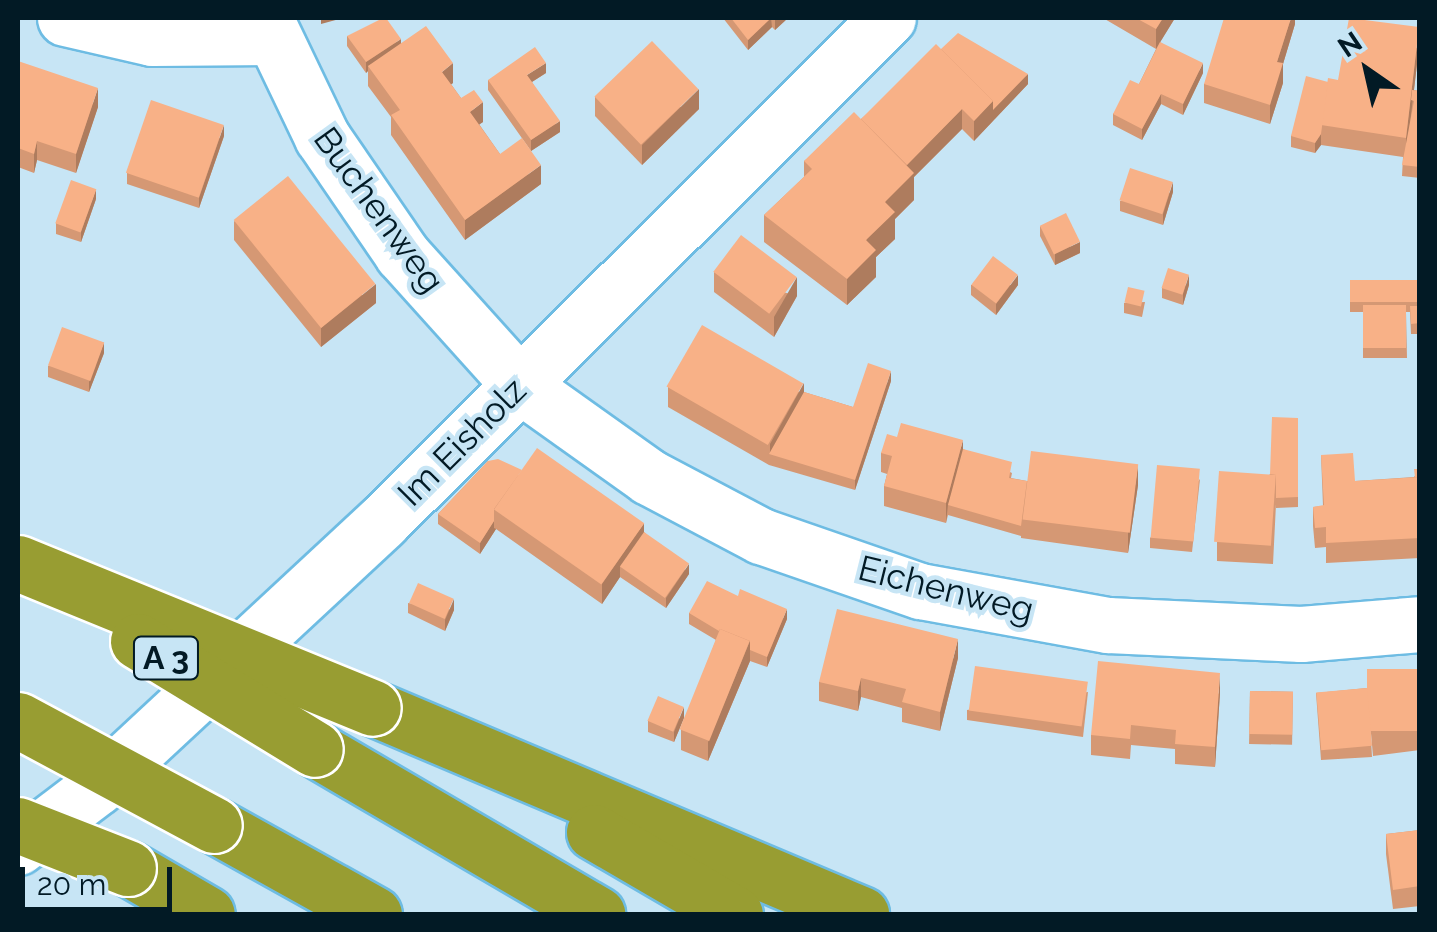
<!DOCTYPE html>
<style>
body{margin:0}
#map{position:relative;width:1437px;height:932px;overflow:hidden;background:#c7e5f5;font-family:Raleway,sans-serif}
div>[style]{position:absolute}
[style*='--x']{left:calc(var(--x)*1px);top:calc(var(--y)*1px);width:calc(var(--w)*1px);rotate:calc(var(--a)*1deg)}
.roads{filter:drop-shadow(2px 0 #6ebce3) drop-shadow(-2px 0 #6ebce3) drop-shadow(0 2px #6ebce3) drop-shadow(0 -2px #6ebce3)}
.street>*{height:55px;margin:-27.5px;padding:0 27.5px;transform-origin:27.5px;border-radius:27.5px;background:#fff}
.highway>*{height:55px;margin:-27.5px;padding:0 27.5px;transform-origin:27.5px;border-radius:27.5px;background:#989d32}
.bridges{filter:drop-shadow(2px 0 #fff) drop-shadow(-2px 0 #fff) drop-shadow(0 2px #fff) drop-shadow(0 -2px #fff)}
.highway-bridge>*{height:55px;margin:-27.5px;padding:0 27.5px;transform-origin:27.5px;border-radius:27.5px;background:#989d32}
.wall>*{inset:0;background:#d59874;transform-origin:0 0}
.shaded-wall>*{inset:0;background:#ae7c5e}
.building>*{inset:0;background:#f8b187;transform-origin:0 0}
span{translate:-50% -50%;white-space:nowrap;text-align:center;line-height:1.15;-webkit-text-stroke:9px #c7e5f5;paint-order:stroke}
.shield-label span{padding:2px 8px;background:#c7e5f5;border:2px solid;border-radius:8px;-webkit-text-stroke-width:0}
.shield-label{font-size:32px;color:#021a25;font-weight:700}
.street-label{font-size:35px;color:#021a25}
.frame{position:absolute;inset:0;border:20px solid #021a25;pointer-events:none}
.north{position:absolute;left:1317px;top:20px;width:100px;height:100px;-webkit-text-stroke:8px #c7e5f5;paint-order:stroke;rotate:326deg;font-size:28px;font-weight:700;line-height:40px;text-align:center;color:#021a25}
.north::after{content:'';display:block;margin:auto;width:35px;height:45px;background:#021a25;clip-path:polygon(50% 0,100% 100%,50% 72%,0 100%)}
.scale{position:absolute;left:20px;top:867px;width:152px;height:45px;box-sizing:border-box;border:5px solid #021a25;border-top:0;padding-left:12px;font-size:30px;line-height:35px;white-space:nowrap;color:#021a25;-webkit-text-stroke:8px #c7e5f5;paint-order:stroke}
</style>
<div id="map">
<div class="roads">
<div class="street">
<div style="--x:65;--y:18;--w:89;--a:12.9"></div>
<div style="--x:152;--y:38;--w:121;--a:-0.5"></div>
<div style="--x:265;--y:18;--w:132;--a:64.4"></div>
<div style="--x:322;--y:137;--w:142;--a:55.6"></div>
<div style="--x:402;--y:254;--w:176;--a:48"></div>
<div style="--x:520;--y:385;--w:158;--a:35.5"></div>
<div style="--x:649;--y:477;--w:127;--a:27.8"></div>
<div style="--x:761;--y:536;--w:168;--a:19.1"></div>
<div style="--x:920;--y:591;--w:191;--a:10.3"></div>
<div style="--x:1108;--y:625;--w:193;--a:2.7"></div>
<div style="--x:1301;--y:634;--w:119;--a:-4.8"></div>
<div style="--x:18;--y:847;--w:99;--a:-37.2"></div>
<div style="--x:97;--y:787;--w:389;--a:-42.9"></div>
<div style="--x:382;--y:522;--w:714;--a:-44.89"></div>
</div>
<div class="highway">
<div style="--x:373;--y:708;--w:530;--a:22.89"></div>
<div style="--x:315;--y:749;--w:327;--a:30.3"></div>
<div style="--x:214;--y:825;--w:183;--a:29.1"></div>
<div style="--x:594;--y:832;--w:163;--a:30.2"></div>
<div style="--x:128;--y:868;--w:91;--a:30.2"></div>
</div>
</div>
<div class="bridges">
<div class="highway-bridge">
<div style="--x:18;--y:563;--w:383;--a:22.2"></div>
<div style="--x:138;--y:641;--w:207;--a:31.4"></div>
<div style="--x:18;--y:720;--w:222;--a:28.2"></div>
<div style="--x:18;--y:825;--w:118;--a:21.4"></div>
</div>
</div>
<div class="wall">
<div style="clip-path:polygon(723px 18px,788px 18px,775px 30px,772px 27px,748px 50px)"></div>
<div style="clip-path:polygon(1103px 18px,1175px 18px,1160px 42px,1203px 73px,1183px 115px,1161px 104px,1142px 140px,1113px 125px,1113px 114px,1139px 84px,1156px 49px)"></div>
<div style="clip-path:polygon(1295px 18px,1295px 24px,1283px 64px,1283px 83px,1270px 124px,1204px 103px,1204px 84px)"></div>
<div style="clip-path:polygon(347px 36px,401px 43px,453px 83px,451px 84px,461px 98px,483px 122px,479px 124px,500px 154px,541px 184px,465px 240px,391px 135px,391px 117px,368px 86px,368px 71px,366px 73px,347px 46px)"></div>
<div style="clip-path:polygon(1419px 47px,1414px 90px,1420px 91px,1420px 178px,1402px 176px,1403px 157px,1321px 145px,1315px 153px,1291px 147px,1291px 136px,1328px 82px,1338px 80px)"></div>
<div style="clip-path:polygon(941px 49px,1028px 84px,974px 141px,962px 129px,914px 177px,914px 200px,895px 219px,895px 239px,876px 257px,876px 277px,847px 305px,764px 242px,764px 215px,804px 177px,804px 161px,861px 119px)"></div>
<div style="clip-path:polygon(18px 61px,98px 107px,76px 173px,37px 160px,34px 173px,18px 167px)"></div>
<div style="clip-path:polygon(546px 73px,532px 82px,560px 132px,531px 151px,488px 90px,488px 80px)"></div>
<div style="clip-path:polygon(595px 97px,699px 109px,642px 165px,595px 116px)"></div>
<div style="clip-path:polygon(224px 136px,199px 208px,127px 184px,127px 173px)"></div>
<div style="clip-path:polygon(1173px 192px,1163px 225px,1120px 211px,1120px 201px)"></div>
<div style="clip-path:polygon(96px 199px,81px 242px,56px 234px,56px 223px)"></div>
<div style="clip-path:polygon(234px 221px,376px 303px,321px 347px,234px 240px)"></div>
<div style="clip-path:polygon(1040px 226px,1080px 253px,1055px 265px,1040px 236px)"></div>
<div style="clip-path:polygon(714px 272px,797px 296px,774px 337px,714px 292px)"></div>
<div style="clip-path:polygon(1350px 280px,1420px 280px,1420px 334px,1411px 334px,1410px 312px,1406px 312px,1407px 358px,1363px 358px,1363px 312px,1350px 312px)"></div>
<div style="clip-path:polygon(971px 285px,1018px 285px,996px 315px,971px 295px)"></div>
<div style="clip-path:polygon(1189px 285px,1183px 305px,1162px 298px,1162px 288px)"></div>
<div style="clip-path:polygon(1145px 302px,1142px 317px,1124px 313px,1124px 303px)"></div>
<div style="clip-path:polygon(104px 353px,89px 392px,48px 377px,48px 366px)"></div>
<div style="clip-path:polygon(891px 381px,855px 490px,769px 465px,668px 407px,668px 387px,804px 392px,853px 407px)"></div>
<div style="clip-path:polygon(1298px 418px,1298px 507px,1276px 508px,1276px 504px,1273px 564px,1217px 561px,1217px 542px,1270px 474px)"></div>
<div style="clip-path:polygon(897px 437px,963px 449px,1012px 473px,1011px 478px,1027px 481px,1138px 485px,1128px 553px,1021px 538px,1021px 536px,948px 515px,946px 523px,884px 506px,884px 486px,887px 474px,881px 472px,881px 453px)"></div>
<div style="clip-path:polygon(1321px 455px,1355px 481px,1414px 477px,1420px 469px,1420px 558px,1326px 563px,1326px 547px,1315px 548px,1313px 526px,1313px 507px,1323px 506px)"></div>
<div style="clip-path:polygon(488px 461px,644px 532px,689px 574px,666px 608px,620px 577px,602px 604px,496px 529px,480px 554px,438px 524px,438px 514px)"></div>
<div style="clip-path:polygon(1200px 479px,1192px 552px,1150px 548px,1150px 538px)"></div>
<div style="clip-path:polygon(408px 603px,454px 610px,445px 631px,408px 613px)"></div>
<div style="clip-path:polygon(689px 613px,787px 619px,767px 667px,750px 661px,708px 761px,681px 750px,681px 730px,716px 640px,689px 624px)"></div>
<div style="clip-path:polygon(958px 658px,940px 731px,902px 722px,902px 708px,861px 697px,858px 711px,819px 701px,819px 682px)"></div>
<div style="clip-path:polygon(1420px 669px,1420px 750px,1373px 756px,1370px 722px,1372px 757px,1321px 760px,1316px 693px,1367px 688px,1367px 673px)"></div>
<div style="left:1250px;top:691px;width:43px;height:53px;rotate:1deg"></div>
<div style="clip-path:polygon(1088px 692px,1083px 737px,967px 720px,967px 710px)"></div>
<div style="clip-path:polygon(1220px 693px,1215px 767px,1175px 764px,1175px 749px,1131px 745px,1130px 759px,1091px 755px,1091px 735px)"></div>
<div style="clip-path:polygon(684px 718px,674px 742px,648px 732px,648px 721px)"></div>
<div style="clip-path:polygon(1420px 830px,1420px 906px,1393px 909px,1386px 854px,1386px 834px)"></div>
</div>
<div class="shaded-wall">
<div style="clip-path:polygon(321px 18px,343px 18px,321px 24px)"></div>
<div style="clip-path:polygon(771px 18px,772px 27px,748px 50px,748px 40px)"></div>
<div style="clip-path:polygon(775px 18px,788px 18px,775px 30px)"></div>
<div style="clip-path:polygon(1163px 18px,1175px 18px,1156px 49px,1156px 29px)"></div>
<div style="clip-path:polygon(1291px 18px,1295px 18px,1295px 24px,1283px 64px,1283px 83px,1270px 124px,1270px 105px,1277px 62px)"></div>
<div style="clip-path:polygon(1419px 27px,1419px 47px,1406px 157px,1406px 138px)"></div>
<div style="clip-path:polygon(401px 39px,401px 49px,368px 66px,368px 71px,366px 73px,366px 62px)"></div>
<div style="clip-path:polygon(453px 63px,453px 83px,442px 91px,442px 72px)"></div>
<div style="clip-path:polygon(546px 63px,546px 73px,527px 85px,527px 75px)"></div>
<div style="clip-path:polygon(1203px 63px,1203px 73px,1183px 115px,1183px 104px)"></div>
<div style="clip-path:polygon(1028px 74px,1028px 84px,974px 141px,974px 121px,993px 101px)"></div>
<div style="clip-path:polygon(98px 88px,98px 107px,76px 173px,76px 154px)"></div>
<div style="clip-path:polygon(699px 89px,699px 109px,642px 165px,642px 145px)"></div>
<div style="clip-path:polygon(1161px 94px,1161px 104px,1142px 140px,1142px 129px)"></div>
<div style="clip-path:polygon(483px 102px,483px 122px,470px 131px,470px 112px)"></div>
<div style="clip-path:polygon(962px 109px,962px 129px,914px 177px,914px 200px,895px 219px,895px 239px,876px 257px,876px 277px,847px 305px,847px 279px,885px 202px,904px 168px)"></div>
<div style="clip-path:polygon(560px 121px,560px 132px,531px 151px,531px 140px)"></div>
<div style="clip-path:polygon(224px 125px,224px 136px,199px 208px,199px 198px)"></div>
<div style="clip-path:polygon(1321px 134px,1321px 145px,1315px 153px,1315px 143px)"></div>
<div style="clip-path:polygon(37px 141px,37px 160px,34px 173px,34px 154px)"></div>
<div style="clip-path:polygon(541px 165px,541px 184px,465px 240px,465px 220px)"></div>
<div style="clip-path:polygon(1173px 182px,1173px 192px,1163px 225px,1163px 214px)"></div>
<div style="clip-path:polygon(96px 189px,96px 199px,81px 242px,81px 232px)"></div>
<div style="clip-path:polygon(1080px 242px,1080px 253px,1055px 265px,1055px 254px)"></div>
<div style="clip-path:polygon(1018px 275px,1018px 285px,996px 315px,996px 304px)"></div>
<div style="clip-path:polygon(1189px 275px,1189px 285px,1183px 305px,1183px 294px)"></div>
<div style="clip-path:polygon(797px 277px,797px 296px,774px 337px,774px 317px)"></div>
<div style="clip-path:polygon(376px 284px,376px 303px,321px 347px,321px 328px)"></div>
<div style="clip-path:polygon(104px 342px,104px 353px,89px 392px,89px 382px)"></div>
<div style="clip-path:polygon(891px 371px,891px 381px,855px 490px,855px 480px)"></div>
<div style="clip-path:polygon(804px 383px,804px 402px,770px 454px,770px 444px)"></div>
<div style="clip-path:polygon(963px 440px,963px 459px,948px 505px,946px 523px,946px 503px)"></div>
<div style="clip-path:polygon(1138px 465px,1138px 485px,1128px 553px,1128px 534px)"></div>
<div style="clip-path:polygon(494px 521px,494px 528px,496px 529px,480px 554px,480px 543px)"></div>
<div style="clip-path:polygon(644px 523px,644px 543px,620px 567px,620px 577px,602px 604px,602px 584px)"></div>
<div style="clip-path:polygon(689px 564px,689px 574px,666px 608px,666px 598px)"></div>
<div style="clip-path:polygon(454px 599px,454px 610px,445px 631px,445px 620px)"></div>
<div style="clip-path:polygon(787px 609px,787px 619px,767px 667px,767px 657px)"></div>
<div style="clip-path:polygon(958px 639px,958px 658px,940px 731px,940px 712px)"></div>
<div style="clip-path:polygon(750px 641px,750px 661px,708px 761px,708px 742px)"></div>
<div style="clip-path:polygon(1220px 673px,1220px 693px,1215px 767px,1215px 747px)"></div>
<div style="clip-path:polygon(861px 678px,861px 697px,858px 711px,858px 691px)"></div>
<div style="clip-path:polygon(684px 707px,684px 718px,674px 742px,674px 732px)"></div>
</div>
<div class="building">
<div style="clip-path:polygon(383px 18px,386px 18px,401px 39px,366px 62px,347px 36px)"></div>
<div style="clip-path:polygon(731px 18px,771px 18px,748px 40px)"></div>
<div style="clip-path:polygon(1136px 18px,1163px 18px,1156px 29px)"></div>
<div style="clip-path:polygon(1224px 18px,1291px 18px,1277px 62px,1283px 63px,1270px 105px,1204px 84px)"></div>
<div style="clip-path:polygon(1349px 18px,1419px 27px,1406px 138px,1321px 125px,1328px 78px,1338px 80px)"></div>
<div style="clip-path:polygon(426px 26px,453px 63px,442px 72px,461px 98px,474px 90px,483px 102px,470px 112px,500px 154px,522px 138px,541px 165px,465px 220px,391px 115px,400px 110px,368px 66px)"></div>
<div style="clip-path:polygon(958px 33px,1028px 74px,993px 110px,993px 101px,941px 49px)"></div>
<div style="left:652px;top:41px;width:67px;height:80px;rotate:46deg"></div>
<div style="clip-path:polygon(1160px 42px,1203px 63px,1183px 104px,1161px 94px,1142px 129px,1113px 114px,1130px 80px,1139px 84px)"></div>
<div style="clip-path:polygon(936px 44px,993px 101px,974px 121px,962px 109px,907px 165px,861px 119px)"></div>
<div style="clip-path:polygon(535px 47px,546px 63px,527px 75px,560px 121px,531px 140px,488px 80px)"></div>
<div style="clip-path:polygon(18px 61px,98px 88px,76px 154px,37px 141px,34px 154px,18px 148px)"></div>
<div style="clip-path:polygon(1306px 76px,1328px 82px,1321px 134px,1315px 143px,1291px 136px)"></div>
<div style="clip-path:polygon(1412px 90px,1420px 91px,1420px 167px,1402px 165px,1414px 101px,1411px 100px)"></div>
<div style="left:151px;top:100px;width:77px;height:77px;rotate:19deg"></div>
<div style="clip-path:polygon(854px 112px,914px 173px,885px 202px,895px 212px,866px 240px,876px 250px,847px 279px,764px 215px,812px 169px,804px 161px)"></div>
<div style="left:1130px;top:168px;width:45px;height:34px;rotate:18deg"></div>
<div style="left:288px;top:176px;width:139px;height:70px;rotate:51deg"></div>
<div style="left:71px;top:180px;width:27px;height:46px;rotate:20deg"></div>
<div style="left:1066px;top:213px;width:32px;height:29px;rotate:64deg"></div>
<div style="left:741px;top:235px;width:70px;height:46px;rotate:37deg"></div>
<div style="left:993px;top:256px;width:31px;height:36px;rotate:37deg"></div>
<div style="left:1168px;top:268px;width:22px;height:21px;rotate:18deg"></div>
<div style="left:1350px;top:280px;width:70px;height:22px"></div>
<div style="left:1128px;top:287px;width:17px;height:16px;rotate:13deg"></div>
<div style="left:1363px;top:305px;width:43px;height:43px"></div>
<div style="clip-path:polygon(1410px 306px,1420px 306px,1420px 323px,1411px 324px)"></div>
<div style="left:702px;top:325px;width:117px;height:71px;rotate:30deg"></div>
<div style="left:62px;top:327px;width:45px;height:41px;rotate:20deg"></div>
<div style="clip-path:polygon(868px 363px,891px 371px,855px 480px,769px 454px,804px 392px,853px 407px)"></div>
<div style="clip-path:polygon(1272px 417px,1298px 418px,1298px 497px,1276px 498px,1276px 475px,1270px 474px)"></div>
<div style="clip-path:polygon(901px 423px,963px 440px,946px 503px,884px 486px,892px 456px,881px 453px,887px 434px,897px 437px)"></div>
<div style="left:537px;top:448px;width:131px;height:75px;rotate:35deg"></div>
<div style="clip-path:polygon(963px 449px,1012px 462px,1009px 478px,1027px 481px,1021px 526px,948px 505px)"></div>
<div style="left:1031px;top:451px;width:108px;height:69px;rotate:7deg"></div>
<div style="clip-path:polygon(1353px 453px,1355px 481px,1420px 477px,1420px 538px,1326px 543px,1326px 527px,1315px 528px,1313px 507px,1324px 505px,1321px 455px)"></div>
<div style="clip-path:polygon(498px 459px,522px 470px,494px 509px,494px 521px,480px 543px,438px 514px,488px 461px)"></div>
<div style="left:1157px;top:465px;width:43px;height:73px;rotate:5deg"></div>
<div style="clip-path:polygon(1414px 469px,1420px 469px,1420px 477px,1415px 477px)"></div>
<div style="left:1219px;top:471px;width:57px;height:71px;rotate:4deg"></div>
<div style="left:644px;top:532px;width:55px;height:42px;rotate:35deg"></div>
<div style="clip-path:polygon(707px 581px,738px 596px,740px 589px,787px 609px,767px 657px,750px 650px,750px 641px,720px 629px,719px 631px,689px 613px)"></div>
<div style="left:418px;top:583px;width:39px;height:22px;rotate:24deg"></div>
<div style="clip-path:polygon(837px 609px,958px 639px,940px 712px,902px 702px,906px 689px,861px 678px,858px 691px,819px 682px)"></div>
<div style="left:720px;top:629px;width:32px;height:108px;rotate:22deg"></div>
<div style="clip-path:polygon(1098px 661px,1220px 673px,1215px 747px,1175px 744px,1176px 730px,1131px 725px,1130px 739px,1091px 735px)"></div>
<div style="left:975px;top:666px;width:114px;height:45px;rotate:8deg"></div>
<div style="left:1420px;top:669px;width:62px;height:53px;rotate:90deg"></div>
<div style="left:1367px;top:688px;width:58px;height:51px;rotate:85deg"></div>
<div style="left:1250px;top:691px;width:43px;height:43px;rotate:1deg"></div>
<div style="left:658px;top:696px;width:28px;height:27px;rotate:23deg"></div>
<div style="clip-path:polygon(1420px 830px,1420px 886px,1393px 890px,1386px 834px)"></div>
</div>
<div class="shield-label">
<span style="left:166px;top:658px">A 3</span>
</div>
<div class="street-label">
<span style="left:379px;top:210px;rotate:54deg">Buchenweg</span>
<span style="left:462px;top:442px;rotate:-45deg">Im Eisholz</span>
<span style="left:946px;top:589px;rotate:14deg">Eichenweg</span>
</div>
<div class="frame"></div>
<div class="north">N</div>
<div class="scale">20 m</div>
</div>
